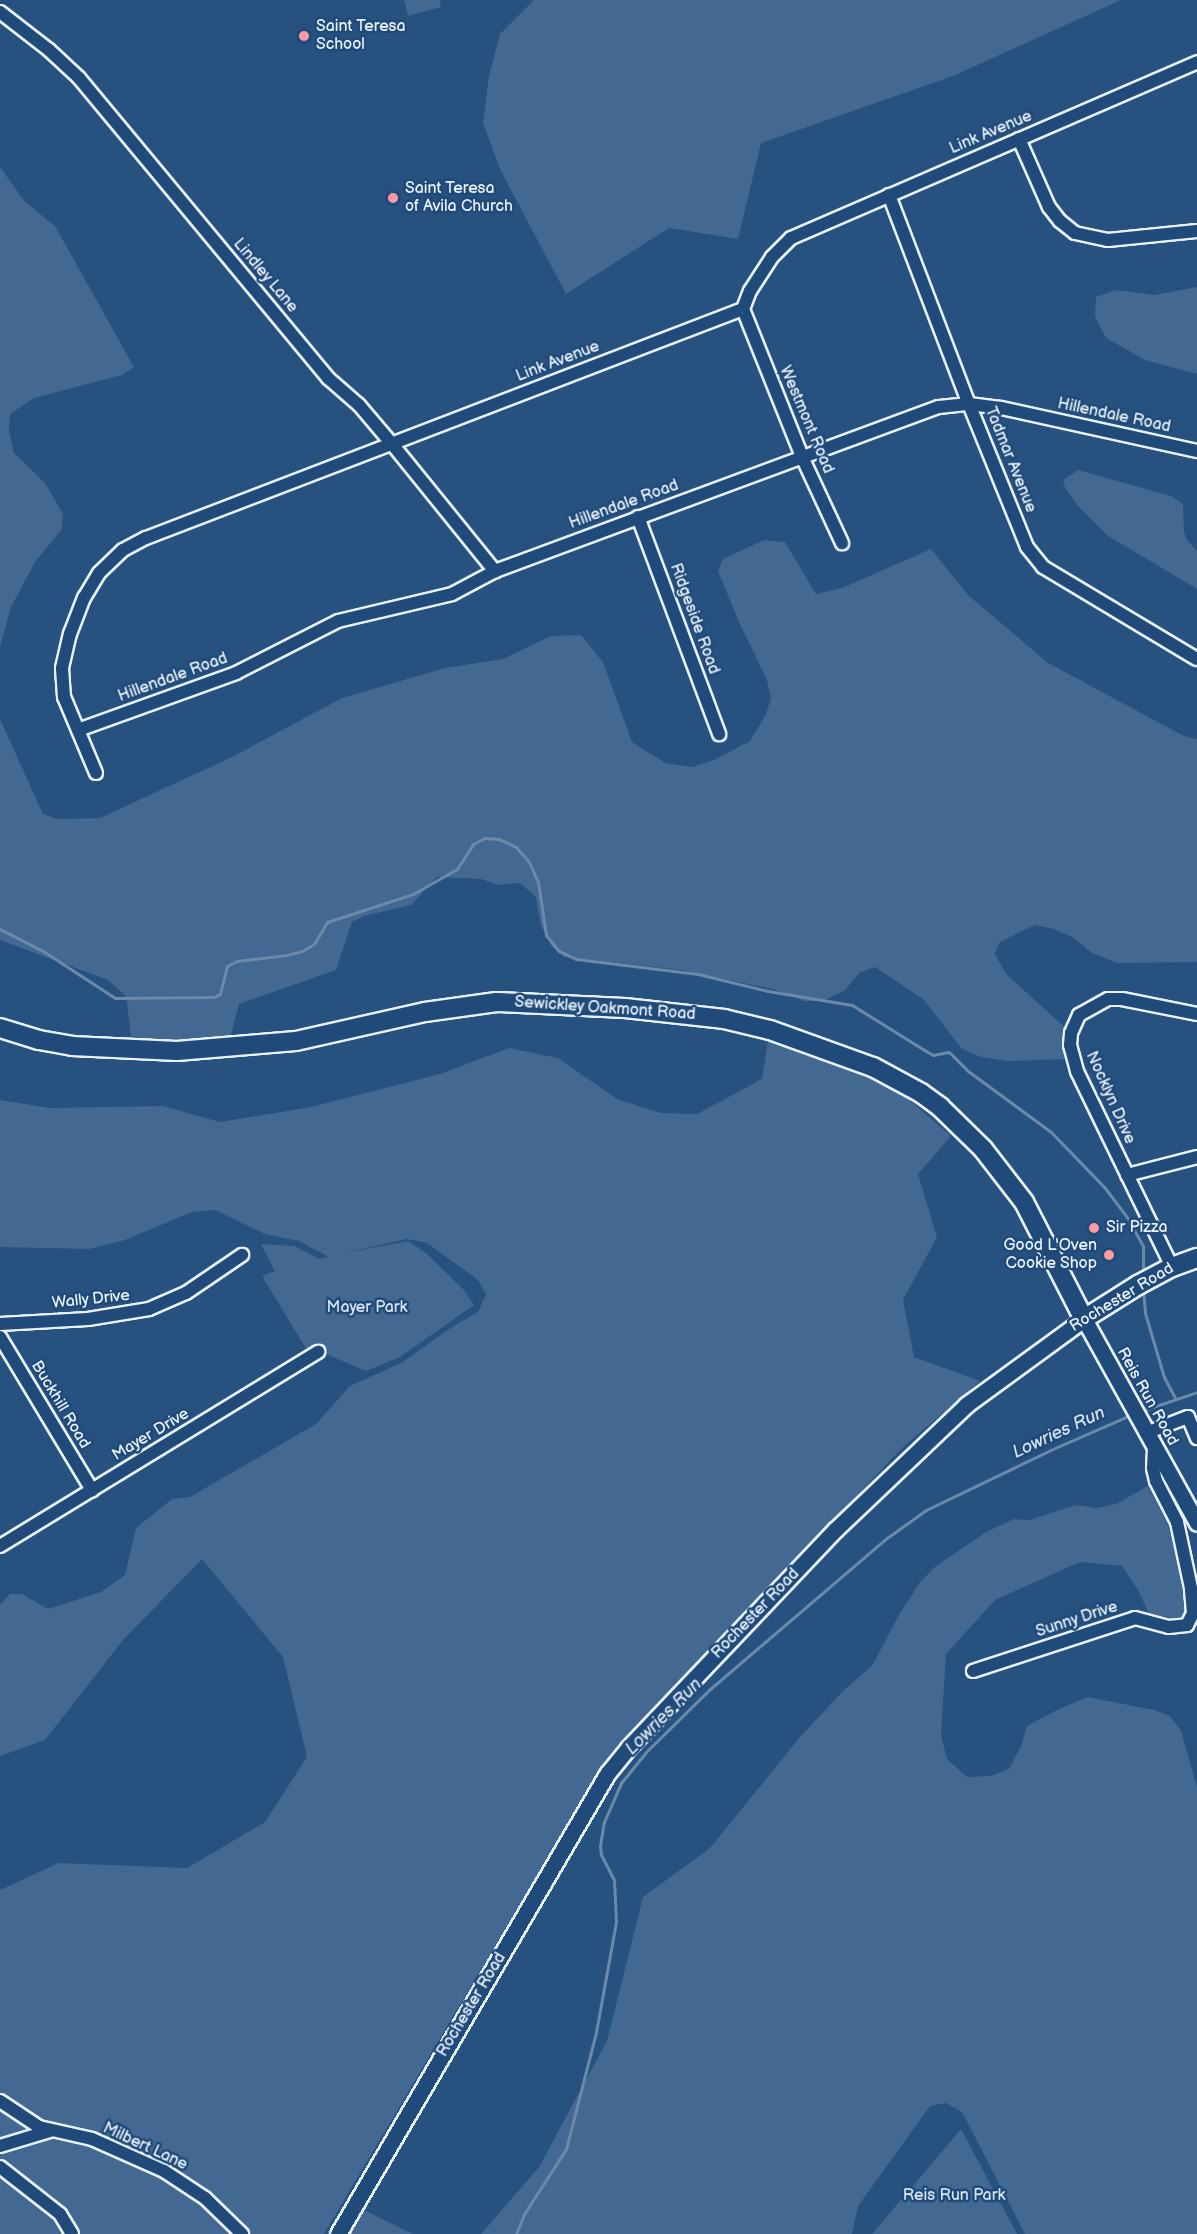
<!DOCTYPE html>
<style>
body{margin:0}
#map{position:relative;width:1197px;height:2234px;overflow:hidden;background:#27517f;font-family:"Balsamiq Sans",sans-serif}
div>[style]{position:absolute}
[style*='--x']{left:calc(var(--x)*1px);top:calc(var(--y)*1px);width:calc(var(--w)*1px);rotate:calc(var(--a)*1deg)}
.green>*{inset:0;background:#436891}
.stream>*{height:3px;margin:-1.5px;padding:0 1.5px;transform-origin:1.5px;border-radius:1.5px;background:#6b8aaa}
.roads{filter:drop-shadow(2px 0 #e8f1f8) drop-shadow(-2px 0 #e8f1f8) drop-shadow(0 2px #e8f1f8) drop-shadow(0 -2px #e8f1f8)}
.minor>*{height:12px;margin:-6px;padding:0 6px;transform-origin:6px;border-radius:6px;background:#1f4a7a}
.tertiary>*{height:15px;margin:-7.5px;padding:0 7.5px;transform-origin:7.5px;border-radius:7.5px;background:#1f4a7a}
.primary>*{height:18px;margin:-9px;padding:0 9px;transform-origin:9px;border-radius:9px;background:#1f4a7a}
.dots>*{width:16px;height:16px;translate:-50% -50%;box-sizing:border-box;border:3px solid #1f4a7a;border-radius:50%}
span{translate:-50% -50%;white-space:nowrap;text-align:center;line-height:1.15;-webkit-text-stroke:5px #1f4a7a;paint-order:stroke}
.poi-label{font-size:16px;color:#e8f1f8}
.left{translate:0 -50%;text-align:left}
.right{translate:-100% -50%;text-align:right}
.street-label{font-size:16px;color:#e8f1f8}
.park-label{font-size:16px;color:#d8e3ee}
.water-label{font-size:18px;color:#d5e2ec;font-style:italic}
</style>
<div id="map">
<div class="green">
<div style="clip-path:polygon(404px 0,440px 0,441px 7px,408px 16px)"></div>
<div style="clip-path:polygon(534px 0,1121px 0,953px 76px,761px 143px,738px 239px,669px 228px,566px 294px,501px 171px,483px 123px,489px 76px,500px 34px)"></div>
<div style="clip-path:polygon(0 167px,25px 202px,55px 226px,134px 367px,122px 375px,34px 398px,10px 414px,9px 430px,14px 453px,45px 483px,63px 514px,62px 529px,35px 562px,11px 607px,0 647px)"></div>
<div style="clip-path:polygon(1197px 287px,1197px 374px,1145px 360px,1106px 338px,1095px 316px,1096px 297px,1116px 290px,1154px 295px)"></div>
<div style="clip-path:polygon(1078px 470px,1171px 496px,1183px 504px,1184px 532px,1187px 540px,1197px 551px,1197px 589px,1108px 536px,1078px 506px,1065px 488px,1063px 480px)"></div>
<div style="clip-path:polygon(764px 540px,785px 542px,816px 594px,842px 588px,931px 549px,968px 595px,1048px 663px,1184px 736px,1197px 739px,1197px 962px,1117px 963px,1092px 953px,1074px 938px,1054px 929px,1035px 925px,1020px 932px,999px 943px,995px 954px,1006px 974px,1071px 1033px,1073px 1059px,1007px 1061px,981px 1057px,962px 1049px,924px 1000px,875px 967px,859px 973px,845px 990px,823px 1001px,804px 1001px,773px 989px,681px 970px,564px 957px,552px 947px,541px 926px,536px 897px,520px 883px,499px 885px,481px 879px,437px 877px,411px 905px,364px 916px,352px 922px,336px 970px,239px 1004px,227px 1049px,133px 1050px,126px 996px,108px 980px,0 940px,0 719px,43px 814px,58px 819px,100px 818px,234px 756px,342px 698px,445px 668px,503px 659px,551px 636px,581px 635px,603px 662px,632px 742px,665px 763px,692px 767px,714px 760px,750px 741px,765px 716px,771px 699px,767px 680px,739px 622px,718px 571px,723px 559px)"></div>
<div style="clip-path:polygon(768px 1040px,890px 1083px,951px 1136px,918px 1174px,937px 1237px,903px 1300px,914px 1357px,980px 1381px,902px 1448px,604px 1762px,324px 2234px,0 2234px,0 1890px,59px 1863px,187px 1868px,265px 1822px,307px 1757px,283px 1657px,202px 1559px,123px 1640px,45px 1740px,0 1756px,0 1605px,10px 1594px,22px 1594px,48px 1609px,101px 1592px,125px 1575px,136px 1528px,172px 1499px,190px 1497px,316px 1424px,350px 1386px,401px 1363px,452px 1327px,478px 1312px,486px 1294px,478px 1280px,427px 1243px,407px 1239px,340px 1254px,408px 1241px,427px 1254px,464px 1290px,474px 1305px,400px 1357px,366px 1371px,319px 1351px,314px 1354px,305px 1347px,262px 1276px,275px 1271px,261px 1244px,294px 1246px,319px 1259px,329px 1257px,299px 1241px,265px 1234px,215px 1210px,192px 1212px,125px 1240px,89px 1249px,0 1247px,0 1100px,50px 1108px,163px 1106px,220px 1122px,311px 1107px,440px 1074px,509px 1048px,558px 1058px,617px 1099px,661px 1113px,697px 1114px,762px 1079px)"></div>
<div style="clip-path:polygon(1148px 1486px,1167px 1523px,1177px 1553px,1185px 1610px,1180px 1619px,1149px 1614px,1138px 1590px,1122px 1566px,1080px 1562px,995px 1600px,946px 1654px,941px 1736px,947px 1759px,967px 1777px,991px 1776px,1009px 1769px,1021px 1746px,1027px 1726px,1057px 1710px,1088px 1697px,1154px 1710px,1170px 1716px,1181px 1731px,1197px 1787px,1197px 2234px,1025px 2234px,962px 2112px,946px 2103px,930px 2106px,858px 2206px,852px 2234px,481px 2234px,539px 2167px,607px 2041px,643px 1897px,710px 1848px,800px 1737px,843px 1691px,872px 1666px,900px 1613px,921px 1581px,936px 1566px,986px 1532px,1014px 1519px,1029px 1520px,1076px 1505px,1096px 1508px,1116px 1504px)"></div>
<div style="clip-path:polygon(961px 2129px,1017px 2234px,872px 2234px)"></div>
<div style="clip-path:polygon(362px 2209px,413px 2234px,348px 2234px)"></div>
</div>
<div class="stream">
<div style="--x:0;--y:929;--w:48;--a:27.1"></div>
<div style="--x:43;--y:951;--w:86;--a:33.1"></div>
<div style="--x:115;--y:998;--w:99;--a:-0.6"></div>
<div style="--x:214;--y:997;--w:7;--a:-27"></div>
<div style="--x:220;--y:994;--w:29;--a:-76"></div>
<div style="--x:227;--y:966;--w:11;--a:-27"></div>
<div style="--x:237;--y:961;--w:50;--a:-6.8"></div>
<div style="--x:287;--y:955;--w:16;--a:-15"></div>
<div style="--x:302;--y:951;--w:14;--a:-30"></div>
<div style="--x:314;--y:944;--w:26;--a:-59"></div>
<div style="--x:327;--y:922;--w:90;--a:-18"></div>
<div style="--x:413;--y:894;--w:51;--a:-29.6"></div>
<div style="--x:457;--y:869;--w:30;--a:-57"></div>
<div style="--x:473;--y:844;--w:13;--a:-27"></div>
<div style="--x:485;--y:838;--w:14;--a:4"></div>
<div style="--x:499;--y:839;--w:19;--a:25"></div>
<div style="--x:516;--y:847;--w:20;--a:49"></div>
<div style="--x:529;--y:862;--w:22;--a:66"></div>
<div style="--x:538;--y:882;--w:54;--a:81.4"></div>
<div style="--x:546;--y:935;--w:21;--a:51"></div>
<div style="--x:559;--y:951;--w:19;--a:25"></div>
<div style="--x:576;--y:959;--w:123;--a:7"></div>
<div style="--x:698;--y:974;--w:72;--a:13.7"></div>
<div style="--x:768;--y:991;--w:85;--a:9.5"></div>
<div style="--x:852;--y:1005;--w:87;--a:31.9"></div>
<div style="--x:926;--y:1051;--w:8;--a:30"></div>
<div style="--x:933;--y:1055;--w:16;--a:-11"></div>
<div style="--x:949;--y:1052;--w:27;--a:45"></div>
<div style="--x:968;--y:1071;--w:103;--a:36.3"></div>
<div style="--x:1051;--y:1132;--w:78;--a:46"></div>
<div style="--x:1105;--y:1188;--w:39;--a:53"></div>
<div style="--x:1128;--y:1219;--w:31;--a:61"></div>
<div style="--x:1143;--y:1246;--w:28;--a:90"></div>
<div style="--x:1143;--y:1289;--w:24;--a:85"></div>
<div style="--x:1145;--y:1313;--w:67;--a:73.5"></div>
<div style="--x:1164;--y:1377;--w:24;--a:62"></div>
<div style="--x:1141;--y:1411;--w:59;--a:-18.7"></div>
<div style="--x:516;--y:2234;--w:22;--a:-68"></div>
<div style="--x:524;--y:2214;--w:77;--a:-57.1"></div>
<div style="--x:566;--y:2149;--w:121;--a:-75.6"></div>
<div style="--x:596;--y:2032;--w:112;--a:-79.7"></div>
<div style="--x:616;--y:1922;--w:42;--a:-92.7"></div>
<div style="--x:614;--y:1880;--w:28;--a:-117"></div>
<div style="--x:601;--y:1855;--w:9;--a:-96"></div>
<div style="--x:600;--y:1846;--w:24;--a:-81"></div>
<div style="--x:604;--y:1822;--w:43;--a:-66.4"></div>
<div style="--x:621;--y:1783;--w:38;--a:-51"></div>
<div style="--x:645;--y:1753;--w:91;--a:-44.6"></div>
<div style="--x:710;--y:1689;--w:233;--a:-40.5"></div>
<div style="--x:887;--y:1538;--w:48;--a:-35.7"></div>
<div style="--x:926;--y:1510;--w:143;--a:-25.7"></div>
<div style="--x:1055;--y:1448;--w:77;--a:-23.6"></div>
</div>
<div class="roads">
<div class="minor">
<div style="--x:0;--y:12;--w:62;--a:37.8"></div>
<div style="--x:49;--y:50;--w:41;--a:43"></div>
<div style="--x:79;--y:78;--w:390;--a:50.3"></div>
<div style="--x:328;--y:378;--w:41;--a:41.1"></div>
<div style="--x:359;--y:405;--w:51;--a:49.8"></div>
<div style="--x:392;--y:444;--w:164;--a:51"></div>
<div style="--x:1019;--y:139;--w:74;--a:66.2"></div>
<div style="--x:1049;--y:207;--w:18;--a:52"></div>
<div style="--x:1060;--y:221;--w:19;--a:39"></div>
<div style="--x:1075;--y:233;--w:34;--a:12"></div>
<div style="--x:1108;--y:240;--w:89;--a:-5.8"></div>
<div style="--x:889;--y:195;--w:224;--a:69.1"></div>
<div style="--x:969;--y:404;--w:154;--a:67.9"></div>
<div style="--x:1027;--y:547;--w:26;--a:51"></div>
<div style="--x:1043;--y:567;--w:179;--a:30.9"></div>
<div style="--x:743;--y:309;--w:162;--a:68.2"></div>
<div style="--x:803;--y:459;--w:93;--a:65.1"></div>
<div style="--x:638;--y:517;--w:232;--a:69.5"></div>
<div style="--x:78;--y:730;--w:168;--a:-19.8"></div>
<div style="--x:236;--y:673;--w:114;--a:-27"></div>
<div style="--x:338;--y:621;--w:117;--a:-13.3"></div>
<div style="--x:452;--y:594;--w:49;--a:-28.1"></div>
<div style="--x:495;--y:571;--w:473;--a:-20.3"></div>
<div style="--x:939;--y:407;--w:30;--a:-6"></div>
<div style="--x:969;--y:404;--w:32;--a:7"></div>
<div style="--x:1001;--y:408;--w:201;--a:12.4"></div>
<div style="--x:96;--y:773;--w:82;--a:-112.8"></div>
<div style="--x:64;--y:697;--w:29;--a:-94"></div>
<div style="--x:62;--y:668;--w:35;--a:-77"></div>
<div style="--x:70;--y:634;--w:39;--a:-69"></div>
<div style="--x:84;--y:598;--w:29;--a:-59"></div>
<div style="--x:99;--y:573;--w:33;--a:-44"></div>
<div style="--x:123;--y:550;--w:26;--a:-28"></div>
<div style="--x:146;--y:538;--w:639;--a:-20.99"></div>
<div style="--x:743;--y:309;--w:19;--a:-69"></div>
<div style="--x:750;--y:291;--w:40;--a:-57.1"></div>
<div style="--x:772;--y:257;--w:27;--a:-45"></div>
<div style="--x:791;--y:238;--w:443;--a:-23.4"></div>
<div style="--x:1127;--y:1175;--w:72;--a:-14.4"></div>
<div style="--x:1172;--y:1267;--w:218;--a:-115.9"></div>
<div style="--x:1077;--y:1071;--w:27;--a:-105"></div>
<div style="--x:1070;--y:1045;--w:12;--a:-85"></div>
<div style="--x:1071;--y:1033;--w:20;--a:-66"></div>
<div style="--x:1079;--y:1015;--w:33;--a:-29"></div>
<div style="--x:1108;--y:999;--w:14;--a:0"></div>
<div style="--x:1122;--y:999;--w:76;--a:11.3"></div>
<div style="--x:0;--y:1324;--w:88;--a:-3.3"></div>
<div style="--x:88;--y:1319;--w:62;--a:-9.3"></div>
<div style="--x:149;--y:1309;--w:40;--a:-23.4"></div>
<div style="--x:186;--y:1293;--w:68;--a:-34.2"></div>
<div style="--x:0;--y:1337;--w:179;--a:59"></div>
<div style="--x:1146;--y:1433;--w:45;--a:-20.9"></div>
<div style="--x:1188;--y:1417;--w:23;--a:67"></div>
<div style="--x:0;--y:1546;--w:373;--a:-31.4"></div>
<div style="--x:973;--y:1671;--w:170;--a:-18.1"></div>
<div style="--x:1135;--y:1618;--w:35;--a:15"></div>
<div style="--x:1169;--y:1627;--w:18;--a:-6"></div>
<div style="--x:1187;--y:1625;--w:13;--a:-63"></div>
<div style="--x:1193;--y:1613;--w:25;--a:-95"></div>
<div style="--x:1191;--y:1588;--w:67;--a:-102"></div>
<div style="--x:1177;--y:1522;--w:46;--a:-117.1"></div>
<div style="--x:1156;--y:1481;--w:13;--a:-103"></div>
<div style="--x:1153;--y:1468;--w:20;--a:-87"></div>
<div style="--x:0;--y:2101;--w:47;--a:33.7"></div>
<div style="--x:39;--y:2127;--w:54;--a:12.8"></div>
<div style="--x:92;--y:2139;--w:79;--a:24"></div>
<div style="--x:164;--y:2171;--w:49;--a:33.4"></div>
<div style="--x:205;--y:2198;--w:52;--a:44.2"></div>
<div style="--x:0;--y:2146;--w:52;--a:-16.7"></div>
<div style="--x:0;--y:2167;--w:76;--a:38.1"></div>
<div style="--x:60;--y:2214;--w:23;--a:59"></div>
</div>
<div class="tertiary">
<div style="--x:338;--y:2234;--w:533;--a:-59.68"></div>
<div style="--x:607;--y:1774;--w:33;--a:-51"></div>
<div style="--x:628;--y:1748;--w:302;--a:-46.5"></div>
<div style="--x:836;--y:1529;--w:180;--a:-43.6"></div>
<div style="--x:966;--y:1405;--w:146;--a:-36.1"></div>
<div style="--x:1084;--y:1319;--w:233;--a:61"></div>
</div>
<div class="primary">
<div style="--x:0;--y:1028;--w:41;--a:17.1"></div>
<div style="--x:39;--y:1040;--w:34;--a:10"></div>
<div style="--x:72;--y:1046;--w:105;--a:2.7"></div>
<div style="--x:177;--y:1051;--w:119;--a:-4.8"></div>
<div style="--x:296;--y:1041;--w:132;--a:-12.7"></div>
<div style="--x:425;--y:1012;--w:72;--a:-8"></div>
<div style="--x:496;--y:1002;--w:129;--a:2.7"></div>
<div style="--x:625;--y:1008;--w:100;--a:6.3"></div>
<div style="--x:724;--y:1019;--w:47;--a:13.4"></div>
<div style="--x:770;--y:1030;--w:109;--a:19.8"></div>
<div style="--x:873;--y:1067;--w:55;--a:28.4"></div>
<div style="--x:921;--y:1093;--w:24;--a:36"></div>
<div style="--x:940;--y:1107;--w:60;--a:44.3"></div>
<div style="--x:983;--y:1149;--w:67;--a:52.3"></div>
<div style="--x:1024;--y:1202;--w:131;--a:62.9"></div>
<div style="--x:1084;--y:1319;--w:64;--a:-32.2"></div>
<div style="--x:1138;--y:1285;--w:38;--a:-28"></div>
<div style="--x:1172;--y:1267;--w:27;--a:-20"></div>
</div>
</div>
<div class="dots">
<div style="left:304px;top:36px;background:#ff9aa2"></div>
<div style="left:393px;top:198px;background:#ff9aa2"></div>
<div style="left:1094px;top:1228px;background:#ff9aa2"></div>
<div style="left:1109px;top:1255px;background:#ff9aa2"></div>
</div>
<div class="poi-label">
<span class="left" style="left:316px;top:36px">Saint Teresa<br>School</span>
<span class="left" style="left:405px;top:198px">Saint Teresa<br>of Avila Church</span>
<span class="left" style="left:1106px;top:1228px">Sir Pizza</span>
<span class="right" style="left:1097px;top:1255px">Good L'Oven<br>Cookie Shop</span>
</div>
<div class="street-label">
<span style="left:991px;top:133px;rotate:-23deg">Link Avenue</span>
<span style="left:265px;top:276px;rotate:50deg">Lindley Lane</span>
<span style="left:558px;top:362px;rotate:-21deg">Link Avenue</span>
<span style="left:1114px;top:416px;rotate:12deg">Hillendale Road</span>
<span style="left:806px;top:420px;rotate:67deg">Westmont Road</span>
<span style="left:1010px;top:460px;rotate:68deg">Tadmar Avenue</span>
<span style="left:624px;top:505px;rotate:-20deg">Hillendale Road</span>
<span style="left:694px;top:619px;rotate:70deg">Ridgeside Road</span>
<span style="left:173px;top:678px;rotate:-20deg">Hillendale Road</span>
<span style="left:605px;top:1009px;rotate:4deg">Sewickley Oakmont Road</span>
<span style="left:1110px;top:1098px;rotate:66deg">Nocklyn Drive</span>
<span style="left:1122px;top:1298px;rotate:-31deg">Rochester Road</span>
<span style="left:91px;top:1300px;rotate:-6deg">Wally Drive</span>
<span style="left:1147px;top:1397px;rotate:61deg">Reis Run Road</span>
<span style="left:60px;top:1405px;rotate:59deg">Buckhill Road</span>
<span style="left:151px;top:1435px;rotate:-31deg">Mayer Drive</span>
<span style="left:756px;top:1614px;rotate:-46deg">Rochester Road</span>
<span style="left:1077px;top:1620px;rotate:-18deg">Sunny Drive</span>
<span style="left:472px;top:2005px;rotate:-59deg">Rochester Road</span>
<span style="left:145px;top:2147px;rotate:25deg">Milbert Lane</span>
</div>
<div class="park-label">
<span style="left:367px;top:1308px">Mayer Park</span>
<span style="left:954px;top:2196px">Reis Run Park</span>
</div>
<div class="water-label">
<span style="left:1059px;top:1433px;rotate:-25deg">Lowries Run</span>
<span style="left:664px;top:1717px;rotate:-45deg">Lowries Run</span>
</div>
</div>
